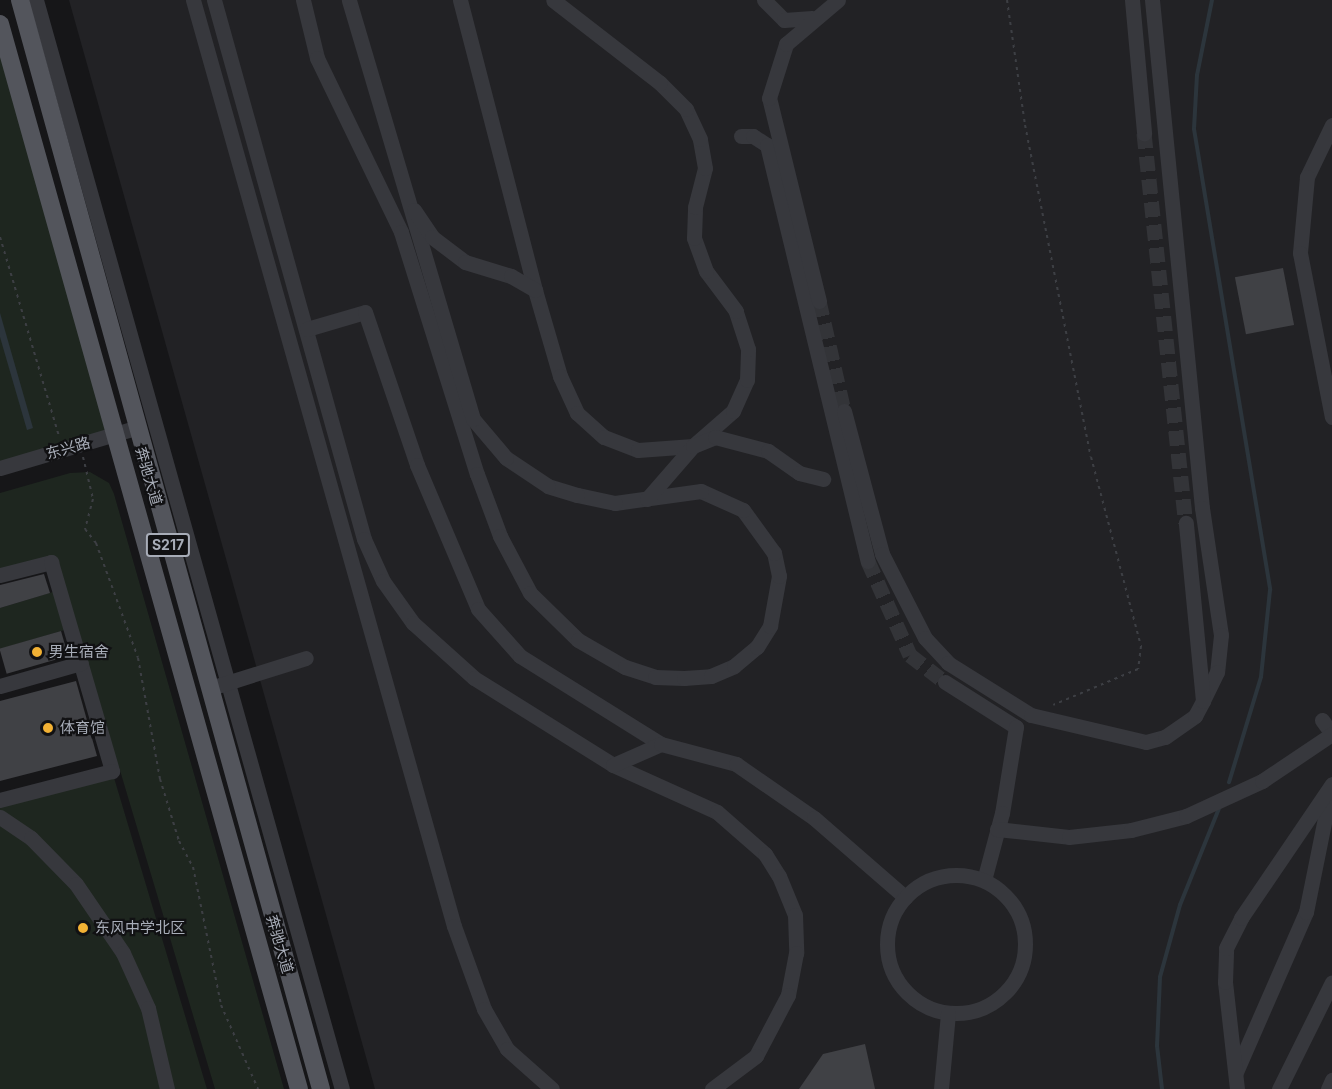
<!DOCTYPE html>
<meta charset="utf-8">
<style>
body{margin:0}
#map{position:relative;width:1332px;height:1089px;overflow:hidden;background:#161618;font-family:Inter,"Noto Sans SC",sans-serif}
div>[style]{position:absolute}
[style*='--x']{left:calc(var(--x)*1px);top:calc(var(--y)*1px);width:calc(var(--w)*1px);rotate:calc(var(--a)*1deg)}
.built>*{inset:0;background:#222225}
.green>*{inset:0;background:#1e261f}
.water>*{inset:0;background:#2c353c}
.stream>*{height:4px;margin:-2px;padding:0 2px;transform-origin:2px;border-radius:2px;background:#2c353c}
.building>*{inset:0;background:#404145;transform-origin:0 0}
.minor-tunnel>*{height:15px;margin-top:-7.5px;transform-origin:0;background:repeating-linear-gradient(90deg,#333438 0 15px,transparent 0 23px)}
.path>*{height:2px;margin-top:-1px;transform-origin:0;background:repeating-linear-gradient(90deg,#3d3f44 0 3px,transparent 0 7.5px)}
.minor>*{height:15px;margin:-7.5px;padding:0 7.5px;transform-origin:7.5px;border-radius:7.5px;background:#37383d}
.minor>.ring{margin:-7.5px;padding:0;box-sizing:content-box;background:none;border:15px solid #37383d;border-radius:50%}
.major>*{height:18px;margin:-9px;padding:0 9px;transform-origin:9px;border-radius:9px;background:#53555c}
.dots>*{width:16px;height:16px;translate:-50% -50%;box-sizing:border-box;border:3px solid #111113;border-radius:50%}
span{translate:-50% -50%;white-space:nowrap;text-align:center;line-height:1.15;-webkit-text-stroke:4.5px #111113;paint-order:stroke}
.shield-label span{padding:2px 4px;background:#111113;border:2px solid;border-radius:4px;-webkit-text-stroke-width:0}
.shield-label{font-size:14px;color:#a8adb8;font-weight:700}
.street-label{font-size:15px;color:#a8adb8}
.poi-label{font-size:15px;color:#a8adb8}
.left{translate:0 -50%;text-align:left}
</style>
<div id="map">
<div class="built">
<div style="clip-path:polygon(69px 0,1332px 0,1332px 1089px,375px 1089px)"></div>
</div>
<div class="green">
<div style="clip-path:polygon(0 24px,115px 434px,0 468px)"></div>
<div style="clip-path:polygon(90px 472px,109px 483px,114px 494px,284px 1089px,215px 1089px,119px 767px,112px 771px,207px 1089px,0 1089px,0 800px,112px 771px,51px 562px,0 575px,0 493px,70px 473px)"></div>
<div style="clip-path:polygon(56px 591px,68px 629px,0 649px,0 608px)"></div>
</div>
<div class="water">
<div style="clip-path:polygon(0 313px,33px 428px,27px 430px,0 337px)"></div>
</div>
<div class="stream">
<div style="--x:1212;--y:0;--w:76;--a:101.3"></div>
<div style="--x:1197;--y:75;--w:54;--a:93.2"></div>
<div style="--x:1194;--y:129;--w:467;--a:80.6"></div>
<div style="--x:1270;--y:590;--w:87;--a:95.9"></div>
<div style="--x:1261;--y:677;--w:110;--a:106.9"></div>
<div style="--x:1162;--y:1089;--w:43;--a:-96.6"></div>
<div style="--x:1157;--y:1046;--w:69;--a:-87.5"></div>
<div style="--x:1160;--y:977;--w:75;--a:-74.5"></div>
<div style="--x:1180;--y:905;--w:107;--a:-68"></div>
</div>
<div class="building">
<div style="left:1283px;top:268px;width:58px;height:49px;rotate:79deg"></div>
<div style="clip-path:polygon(44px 574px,50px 593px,0 608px,0 585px)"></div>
<div style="left:61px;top:631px;width:26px;height:64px;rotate:74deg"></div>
<div style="clip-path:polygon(76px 681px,97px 756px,0 781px,0 701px)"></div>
<div style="clip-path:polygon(865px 1044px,875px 1089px,799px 1089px,823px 1054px)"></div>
</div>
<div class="minor-tunnel">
<div style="--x:1144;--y:133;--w:392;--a:83.9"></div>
<div style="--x:819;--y:301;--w:113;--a:77.2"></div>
<div style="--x:868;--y:561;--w:103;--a:65.9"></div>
<div style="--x:910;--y:655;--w:44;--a:37.6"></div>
</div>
<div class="path">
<div style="--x:1007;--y:0;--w:126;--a:81.8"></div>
<div style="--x:1025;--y:125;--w:338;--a:78.8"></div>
<div style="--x:1091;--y:457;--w:196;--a:75.2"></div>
<div style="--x:1141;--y:646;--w:23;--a:97"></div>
<div style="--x:1138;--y:669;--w:92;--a:157"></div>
<div style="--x:0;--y:237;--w:208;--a:73.5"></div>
<div style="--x:83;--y:457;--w:43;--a:76.6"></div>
<div style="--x:93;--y:499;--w:31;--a:105"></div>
<div style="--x:85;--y:529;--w:18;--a:52"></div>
<div style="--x:96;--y:543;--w:122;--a:69.9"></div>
<div style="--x:138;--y:658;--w:123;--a:79.7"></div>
<div style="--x:160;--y:779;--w:65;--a:73"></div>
<div style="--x:179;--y:841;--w:30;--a:62"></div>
<div style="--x:193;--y:867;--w:141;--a:78.5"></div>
<div style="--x:221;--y:1005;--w:92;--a:66.2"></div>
</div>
<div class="minor">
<div style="--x:36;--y:0;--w:1131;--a:74.31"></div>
<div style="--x:193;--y:0;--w:962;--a:74.26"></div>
<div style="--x:454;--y:926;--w:88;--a:70.1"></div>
<div style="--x:484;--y:1009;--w:46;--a:60.1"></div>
<div style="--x:507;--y:1049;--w:60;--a:41.6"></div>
<div style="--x:214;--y:0;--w:559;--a:74.45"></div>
<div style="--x:364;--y:539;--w:46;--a:65.7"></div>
<div style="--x:383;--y:581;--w:52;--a:54.5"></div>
<div style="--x:413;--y:623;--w:82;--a:42"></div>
<div style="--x:474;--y:678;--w:164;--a:32"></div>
<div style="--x:613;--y:765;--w:114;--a:24.3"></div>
<div style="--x:717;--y:812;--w:64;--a:41.2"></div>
<div style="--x:765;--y:854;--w:26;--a:58"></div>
<div style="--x:779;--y:876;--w:42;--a:67.7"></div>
<div style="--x:795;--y:915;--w:38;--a:88"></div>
<div style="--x:796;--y:953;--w:43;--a:100.8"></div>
<div style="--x:788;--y:995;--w:69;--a:117.7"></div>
<div style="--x:756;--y:1056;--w:55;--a:143.1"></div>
<div style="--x:303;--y:0;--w:60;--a:76.4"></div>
<div style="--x:317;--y:58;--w:193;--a:64.2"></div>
<div style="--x:401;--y:232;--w:254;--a:72.6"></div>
<div style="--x:477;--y:474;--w:66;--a:69.6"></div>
<div style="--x:500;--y:536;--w:64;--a:62.2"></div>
<div style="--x:530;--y:593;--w:67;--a:44.4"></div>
<div style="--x:578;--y:640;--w:54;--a:29.9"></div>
<div style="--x:625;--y:667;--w:32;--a:18"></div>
<div style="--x:655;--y:677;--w:29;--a:2"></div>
<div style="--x:684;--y:678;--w:27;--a:-4"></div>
<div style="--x:711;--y:676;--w:25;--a:-23"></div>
<div style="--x:734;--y:666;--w:30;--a:-40"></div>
<div style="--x:757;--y:647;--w:25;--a:-58"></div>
<div style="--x:770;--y:626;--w:51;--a:-79.8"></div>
<div style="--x:779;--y:576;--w:24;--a:-102"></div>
<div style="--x:774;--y:553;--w:53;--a:-125.8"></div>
<div style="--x:743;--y:510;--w:46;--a:-155.7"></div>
<div style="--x:701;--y:491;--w:87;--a:172.1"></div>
<div style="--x:615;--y:503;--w:39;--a:-168"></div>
<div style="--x:577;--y:495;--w:30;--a:-163"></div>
<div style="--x:548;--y:486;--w:50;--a:-146.3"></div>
<div style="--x:506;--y:458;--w:51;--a:-130.2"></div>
<div style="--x:473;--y:419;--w:437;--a:-106.5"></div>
<div style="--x:460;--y:0;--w:300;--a:75.5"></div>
<div style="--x:535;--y:290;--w:90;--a:73.8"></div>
<div style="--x:560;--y:376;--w:41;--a:65.3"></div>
<div style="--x:577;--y:413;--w:36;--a:42"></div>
<div style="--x:604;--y:437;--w:36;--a:21"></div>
<div style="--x:638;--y:450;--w:55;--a:-4.2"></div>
<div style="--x:693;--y:446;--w:53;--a:-41.2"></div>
<div style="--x:733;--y:411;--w:34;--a:-66"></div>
<div style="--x:747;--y:380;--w:31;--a:-88"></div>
<div style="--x:748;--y:349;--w:40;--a:-108"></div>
<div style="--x:736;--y:311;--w:50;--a:-126.9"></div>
<div style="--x:706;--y:271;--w:35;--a:-110"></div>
<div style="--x:694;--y:238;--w:31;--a:-88"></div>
<div style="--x:695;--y:207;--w:40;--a:-75.6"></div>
<div style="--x:705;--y:168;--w:29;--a:-100"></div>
<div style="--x:700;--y:139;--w:33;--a:-115"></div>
<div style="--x:686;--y:109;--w:37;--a:-135"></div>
<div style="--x:660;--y:83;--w:135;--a:-142.2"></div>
<div style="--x:764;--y:0;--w:28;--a:45"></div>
<div style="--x:784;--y:20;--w:28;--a:-4"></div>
<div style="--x:1132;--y:0;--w:134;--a:84.8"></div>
<div style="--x:1152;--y:0;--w:510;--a:84.38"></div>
<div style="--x:1202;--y:508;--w:128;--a:81.5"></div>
<div style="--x:1221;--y:635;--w:37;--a:96"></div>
<div style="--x:1217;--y:672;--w:32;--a:116"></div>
<div style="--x:1332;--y:125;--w:58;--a:115.7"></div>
<div style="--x:1307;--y:177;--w:76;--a:95.3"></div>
<div style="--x:1300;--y:253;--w:167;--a:79"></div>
<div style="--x:741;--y:136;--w:12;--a:0"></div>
<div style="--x:753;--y:136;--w:17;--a:33"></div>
<div style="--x:767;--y:145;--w:428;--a:76.4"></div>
<div style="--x:414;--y:210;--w:32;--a:56"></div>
<div style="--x:432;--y:237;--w:41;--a:37.1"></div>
<div style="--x:465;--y:262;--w:48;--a:16.9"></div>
<div style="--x:511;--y:276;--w:28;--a:30"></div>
<div style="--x:819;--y:301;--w:209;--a:-103.8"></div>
<div style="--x:769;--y:98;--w:57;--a:-72.5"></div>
<div style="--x:786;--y:44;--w:68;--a:-40.2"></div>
<div style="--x:307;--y:329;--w:60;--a:-16.3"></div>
<div style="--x:365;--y:312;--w:162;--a:71.2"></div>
<div style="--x:417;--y:465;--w:156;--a:67"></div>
<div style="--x:478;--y:609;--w:63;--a:48.2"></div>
<div style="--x:520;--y:656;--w:166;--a:32"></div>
<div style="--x:844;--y:411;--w:148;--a:75.1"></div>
<div style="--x:882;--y:554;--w:94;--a:62.9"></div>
<div style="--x:925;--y:638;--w:34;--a:47"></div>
<div style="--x:948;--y:663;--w:98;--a:32.1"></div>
<div style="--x:1031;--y:715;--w:118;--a:13.2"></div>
<div style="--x:1146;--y:742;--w:20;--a:-15"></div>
<div style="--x:1165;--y:737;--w:37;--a:-35"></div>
<div style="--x:1195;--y:716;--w:17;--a:-62"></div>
<div style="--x:1203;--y:701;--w:179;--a:-95.5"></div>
<div style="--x:0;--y:468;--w:141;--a:-16.5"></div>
<div style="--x:647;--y:499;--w:70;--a:-49"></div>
<div style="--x:693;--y:446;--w:24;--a:-22"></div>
<div style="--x:715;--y:437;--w:55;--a:14.8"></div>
<div style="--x:768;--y:451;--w:38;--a:35"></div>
<div style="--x:799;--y:473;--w:25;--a:14"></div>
<div style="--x:0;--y:575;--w:53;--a:-14.3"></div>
<div style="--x:51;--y:562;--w:218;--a:73.7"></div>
<div style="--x:112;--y:771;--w:116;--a:165.5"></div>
<div style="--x:945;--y:682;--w:84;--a:32.4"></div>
<div style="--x:1016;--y:727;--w:87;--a:99.2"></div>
<div style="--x:1002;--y:813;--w:69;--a:105"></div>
<div style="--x:0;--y:686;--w:84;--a:-15.9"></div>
<div style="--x:217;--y:686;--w:93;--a:-17.5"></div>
<div style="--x:1322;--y:720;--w:17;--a:54"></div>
<div style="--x:613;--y:765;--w:52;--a:-23.6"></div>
<div style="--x:661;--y:744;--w:78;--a:14.9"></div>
<div style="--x:736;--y:764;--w:95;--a:34.7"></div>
<div style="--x:814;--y:818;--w:121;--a:41"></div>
<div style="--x:0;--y:817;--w:37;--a:34"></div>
<div style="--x:31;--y:838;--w:64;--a:45.6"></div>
<div style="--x:76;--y:884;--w:83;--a:55.7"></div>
<div style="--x:123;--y:953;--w:60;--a:65.6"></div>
<div style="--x:148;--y:1008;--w:83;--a:76.8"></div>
<div style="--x:997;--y:829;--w:72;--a:6.3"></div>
<div style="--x:1069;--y:837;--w:62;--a:-6.4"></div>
<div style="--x:1131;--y:830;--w:57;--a:-14.3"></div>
<div style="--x:1186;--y:816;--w:84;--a:-24.7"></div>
<div style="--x:1262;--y:781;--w:84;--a:-33.9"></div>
<div class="ring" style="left:887px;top:875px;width:123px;height:123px"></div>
<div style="--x:1236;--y:1072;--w:175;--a:-66.4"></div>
<div style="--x:1306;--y:912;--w:121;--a:-78.6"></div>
<div style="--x:941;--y:1089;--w:76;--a:-84.7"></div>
<div style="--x:1237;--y:1089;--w:108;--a:-96.4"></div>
<div style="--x:1225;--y:982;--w:34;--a:-88"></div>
<div style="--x:1226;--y:948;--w:34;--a:-63"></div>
<div style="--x:1241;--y:918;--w:162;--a:-55.8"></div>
<div style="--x:1279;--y:1089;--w:119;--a:-63.6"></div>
<div style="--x:1328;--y:1089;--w:10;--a:-66"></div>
</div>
<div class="major">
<div style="--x:20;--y:0;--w:1130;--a:74.55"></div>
<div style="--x:0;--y:24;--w:1106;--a:74.32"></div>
</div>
<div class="dots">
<div style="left:37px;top:652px;background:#f2b134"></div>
<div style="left:48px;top:728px;background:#f2b134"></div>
<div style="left:83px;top:928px;background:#f2b134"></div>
</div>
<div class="shield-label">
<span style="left:168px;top:545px">S217</span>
</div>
<div class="street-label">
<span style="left:68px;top:448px;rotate:-16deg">东兴路</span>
<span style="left:149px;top:476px;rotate:74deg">奔驰大道</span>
<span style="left:280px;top:944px;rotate:74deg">奔驰大道</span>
</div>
<div class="poi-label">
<span class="left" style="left:49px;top:652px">男生宿舍</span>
<span class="left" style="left:60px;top:728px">体育馆</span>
<span class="left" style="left:95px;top:928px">东风中学北区</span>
</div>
</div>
